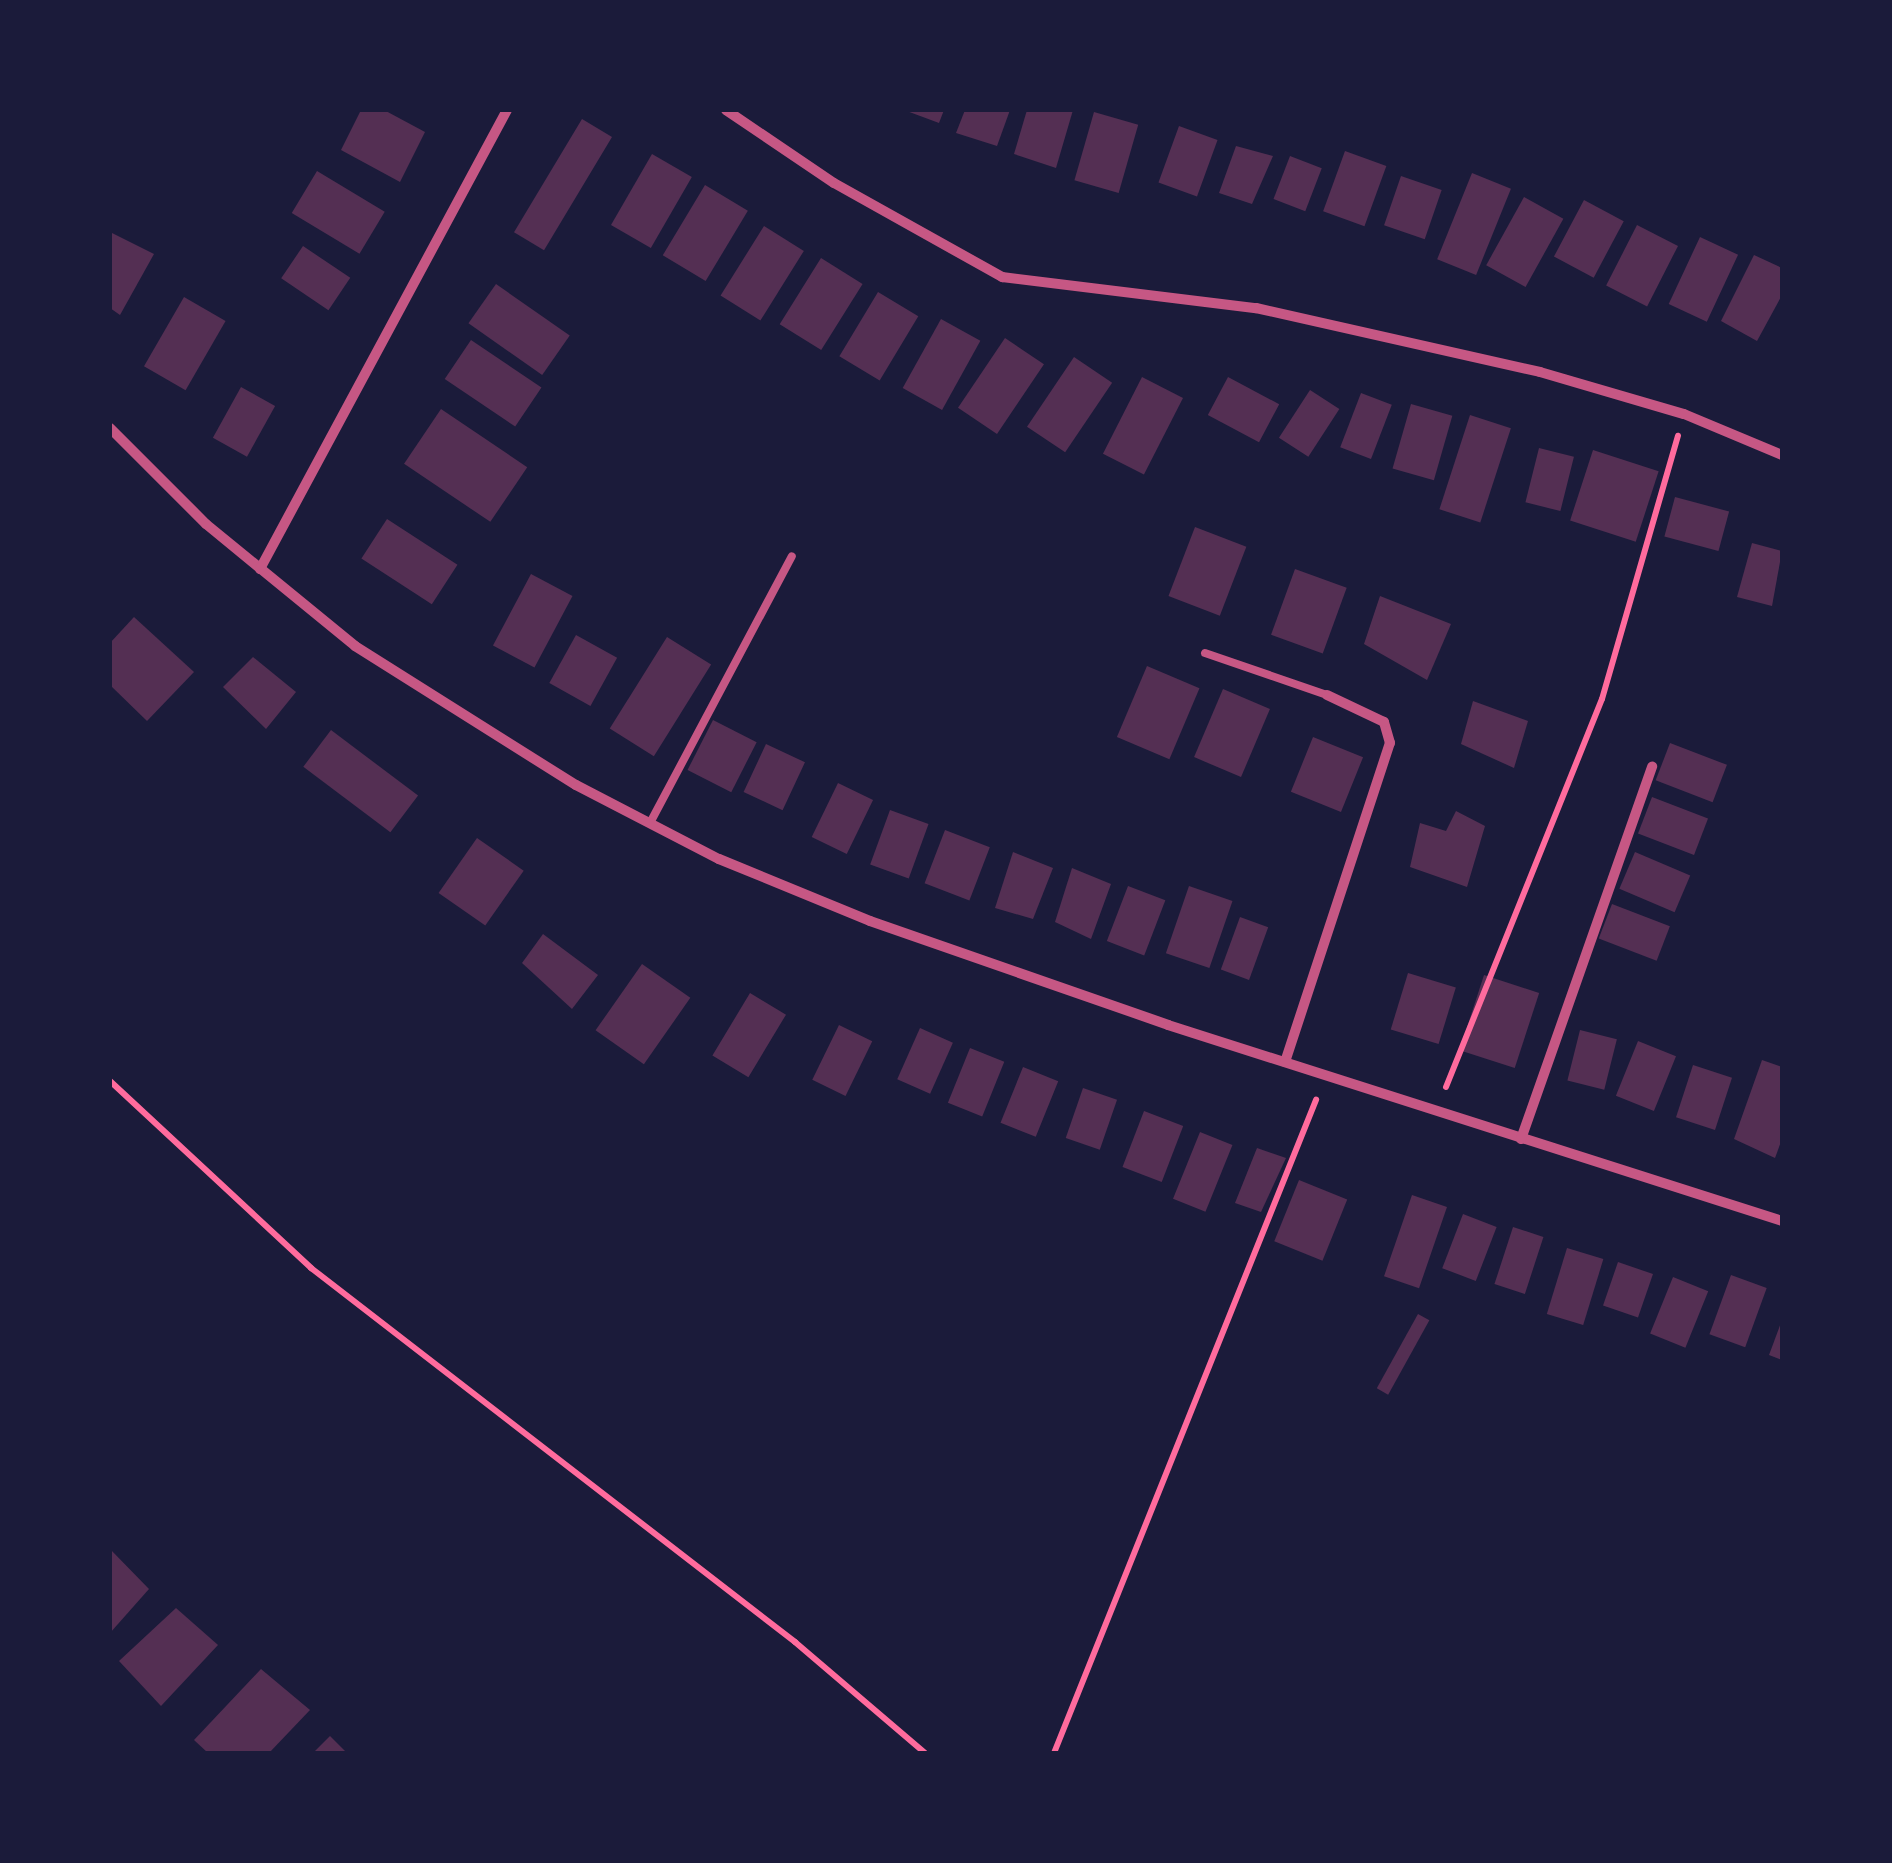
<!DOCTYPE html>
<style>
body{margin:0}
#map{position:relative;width:1892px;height:1863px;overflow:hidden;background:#1b1b3a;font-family:Lato,sans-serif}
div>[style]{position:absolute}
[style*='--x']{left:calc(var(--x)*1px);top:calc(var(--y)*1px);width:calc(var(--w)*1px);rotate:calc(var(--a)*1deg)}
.building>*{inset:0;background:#542f53;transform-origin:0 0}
.path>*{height:6px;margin:-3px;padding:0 3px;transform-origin:3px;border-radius:3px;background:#ff6b9d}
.service>*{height:8px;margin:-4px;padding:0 4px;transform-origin:4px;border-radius:4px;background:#c65784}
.minor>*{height:10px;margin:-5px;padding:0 5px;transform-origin:5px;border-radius:5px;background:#c65784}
span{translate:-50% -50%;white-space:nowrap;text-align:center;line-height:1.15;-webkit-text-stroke:8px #1b1b3a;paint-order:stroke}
.frame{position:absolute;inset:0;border:112px solid #1b1b3a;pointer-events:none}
</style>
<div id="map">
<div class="building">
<div style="clip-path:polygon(361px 110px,384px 110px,425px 132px,400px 182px,341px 150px)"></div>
<div style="clip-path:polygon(904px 110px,944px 110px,939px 123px)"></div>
<div style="clip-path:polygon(965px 110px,1010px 110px,997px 146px,956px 133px)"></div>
<div style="clip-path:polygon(1027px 110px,1073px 110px,1056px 168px,1014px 154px)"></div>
<div style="left:1094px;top:112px;width:46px;height:71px;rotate:16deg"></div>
<div style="left:582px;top:119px;width:35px;height:132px;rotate:31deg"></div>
<div style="left:1179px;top:126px;width:41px;height:60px;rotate:20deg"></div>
<div style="clip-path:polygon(1236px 146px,1273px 156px,1252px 204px,1219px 193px)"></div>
<div style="left:1345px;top:151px;width:44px;height:64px;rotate:20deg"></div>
<div style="left:652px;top:154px;width:46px;height:82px;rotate:30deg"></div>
<div style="left:1290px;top:156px;width:34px;height:46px;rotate:21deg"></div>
<div style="left:317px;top:171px;width:79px;height:49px;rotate:31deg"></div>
<div style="left:1472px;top:173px;width:42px;height:93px;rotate:22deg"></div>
<div style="left:1401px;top:176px;width:43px;height:52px;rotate:19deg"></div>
<div style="left:705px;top:185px;width:50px;height:82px;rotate:31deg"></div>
<div style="left:1524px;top:197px;width:45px;height:78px;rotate:29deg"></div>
<div style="left:1584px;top:200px;width:45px;height:64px;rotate:28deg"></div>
<div style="left:1637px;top:225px;width:46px;height:68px;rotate:27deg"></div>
<div style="left:764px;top:226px;width:47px;height:82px;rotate:32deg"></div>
<div style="clip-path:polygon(110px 232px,154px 254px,120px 315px,110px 308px)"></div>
<div style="left:1700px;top:237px;width:42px;height:74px;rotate:25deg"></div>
<div style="left:303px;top:246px;width:57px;height:39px;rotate:34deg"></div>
<div style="clip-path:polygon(1754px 255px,1782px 268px,1782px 295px,1757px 341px,1721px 321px)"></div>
<div style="left:821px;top:258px;width:49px;height:78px;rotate:32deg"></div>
<div style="left:496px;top:284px;width:90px;height:48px;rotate:35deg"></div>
<div style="left:878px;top:292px;width:47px;height:75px;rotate:31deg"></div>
<div style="left:184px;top:297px;width:48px;height:80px;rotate:30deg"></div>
<div style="left:941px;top:319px;width:45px;height:79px;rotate:29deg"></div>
<div style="left:1005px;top:338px;width:47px;height:84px;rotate:34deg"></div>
<div style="left:471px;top:340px;width:85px;height:47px;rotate:34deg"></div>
<div style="left:1074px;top:357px;width:46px;height:84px;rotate:34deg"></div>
<div style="left:1142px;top:377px;width:46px;height:86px;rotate:27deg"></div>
<div style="left:1228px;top:377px;width:58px;height:43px;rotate:28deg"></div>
<div style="left:241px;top:387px;width:39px;height:58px;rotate:29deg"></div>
<div style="left:1310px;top:390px;width:35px;height:57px;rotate:33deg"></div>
<div style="left:1361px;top:393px;width:33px;height:58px;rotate:21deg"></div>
<div style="left:1411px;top:404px;width:43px;height:67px;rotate:16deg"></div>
<div style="left:441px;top:409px;width:104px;height:66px;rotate:34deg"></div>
<div style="left:1470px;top:415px;width:43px;height:99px;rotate:18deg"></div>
<div style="left:1539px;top:448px;width:36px;height:56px;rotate:14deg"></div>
<div style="left:1593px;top:450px;width:69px;height:74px;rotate:18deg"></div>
<div style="left:1675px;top:497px;width:56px;height:41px;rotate:15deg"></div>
<div style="left:387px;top:519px;width:84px;height:47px;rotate:33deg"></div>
<div style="left:1195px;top:527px;width:55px;height:74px;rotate:21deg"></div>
<div style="clip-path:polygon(1752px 543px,1782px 551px,1772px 606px,1737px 597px)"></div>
<div style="left:1295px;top:569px;width:55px;height:70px;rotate:20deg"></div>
<div style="left:531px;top:574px;width:47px;height:81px;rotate:28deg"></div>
<div style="clip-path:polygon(1380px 596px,1451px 624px,1427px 680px,1364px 644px)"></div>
<div style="clip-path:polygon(134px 617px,194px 672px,147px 721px,110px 685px,110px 643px)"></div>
<div style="left:576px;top:635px;width:47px;height:55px;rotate:29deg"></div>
<div style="left:667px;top:637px;width:52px;height:108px;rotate:32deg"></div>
<div style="clip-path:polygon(253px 657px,296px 692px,266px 729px,223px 687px)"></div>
<div style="left:1147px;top:666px;width:57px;height:77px;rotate:23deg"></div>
<div style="left:1223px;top:689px;width:51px;height:74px;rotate:23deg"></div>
<div style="clip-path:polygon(1473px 701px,1528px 721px,1514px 768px,1461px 744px)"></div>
<div style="left:713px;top:720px;width:49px;height:56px;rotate:27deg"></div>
<div style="left:331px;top:730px;width:109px;height:46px;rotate:37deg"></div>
<div style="left:1313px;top:737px;width:54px;height:59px;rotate:22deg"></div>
<div style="left:1670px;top:743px;width:61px;height:40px;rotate:21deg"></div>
<div style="left:766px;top:744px;width:43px;height:53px;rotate:25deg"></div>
<div style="left:838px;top:783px;width:39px;height:60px;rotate:26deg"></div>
<div style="left:1652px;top:797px;width:60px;height:39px;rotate:21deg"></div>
<div style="left:890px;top:810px;width:41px;height:58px;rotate:20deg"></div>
<div style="clip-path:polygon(1456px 811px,1485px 826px,1467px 887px,1410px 867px,1420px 823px,1446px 831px)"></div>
<div style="left:945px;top:830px;width:48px;height:57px;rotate:21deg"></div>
<div style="left:477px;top:838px;width:57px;height:67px;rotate:35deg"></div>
<div style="clip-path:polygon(1013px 852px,1053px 868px,1033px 919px,995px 908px)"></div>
<div style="left:1635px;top:852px;width:60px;height:40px;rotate:23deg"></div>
<div style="clip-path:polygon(1072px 868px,1111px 884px,1091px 939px,1055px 922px)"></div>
<div style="left:1128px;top:886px;width:40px;height:59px;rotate:21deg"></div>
<div style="left:1189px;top:886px;width:46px;height:71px;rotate:19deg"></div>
<div style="left:1612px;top:904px;width:62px;height:37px;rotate:21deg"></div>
<div style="left:1240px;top:917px;width:30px;height:56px;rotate:20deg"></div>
<div style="clip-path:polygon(543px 934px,598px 975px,572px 1009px,522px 963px)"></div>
<div style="left:642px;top:964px;width:59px;height:81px;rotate:35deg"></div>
<div style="left:1408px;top:973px;width:50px;height:59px;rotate:17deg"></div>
<div style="left:1484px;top:975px;width:58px;height:79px;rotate:18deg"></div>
<div style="left:750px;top:993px;width:42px;height:73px;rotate:31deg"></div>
<div style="left:839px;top:1025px;width:37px;height:61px;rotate:26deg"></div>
<div style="left:920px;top:1028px;width:36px;height:56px;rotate:24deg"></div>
<div style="left:1580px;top:1030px;width:38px;height:52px;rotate:14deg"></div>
<div style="left:1638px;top:1041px;width:41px;height:59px;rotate:22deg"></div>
<div style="left:970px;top:1048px;width:37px;height:59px;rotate:22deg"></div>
<div style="clip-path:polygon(1762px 1060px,1782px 1067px,1782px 1139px,1775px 1158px,1734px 1139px)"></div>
<div style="left:1693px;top:1065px;width:41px;height:55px;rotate:18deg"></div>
<div style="left:1023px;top:1067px;width:38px;height:60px;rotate:22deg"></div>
<div style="left:1083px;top:1088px;width:36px;height:53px;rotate:19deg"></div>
<div style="left:1144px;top:1111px;width:42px;height:60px;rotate:21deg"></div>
<div style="left:1200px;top:1132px;width:35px;height:72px;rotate:22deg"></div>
<div style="clip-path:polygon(1257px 1148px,1286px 1158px,1261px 1212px,1235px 1203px)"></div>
<div style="left:1299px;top:1180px;width:52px;height:66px;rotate:22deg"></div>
<div style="left:1412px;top:1195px;width:37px;height:86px;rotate:19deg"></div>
<div style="left:1463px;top:1214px;width:36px;height:58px;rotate:21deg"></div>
<div style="left:1513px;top:1227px;width:32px;height:60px;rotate:18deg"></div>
<div style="left:1567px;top:1248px;width:38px;height:69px;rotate:17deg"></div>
<div style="left:1618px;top:1262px;width:37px;height:46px;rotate:19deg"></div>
<div style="left:1731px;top:1275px;width:38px;height:63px;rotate:20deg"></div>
<div style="left:1673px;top:1277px;width:38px;height:61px;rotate:22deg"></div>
<div style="left:1418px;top:1314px;width:13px;height:85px;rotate:29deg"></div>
<div style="clip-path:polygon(1782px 1320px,1782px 1360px,1769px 1355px)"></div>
<div style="clip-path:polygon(110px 1549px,149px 1589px,110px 1633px)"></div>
<div style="clip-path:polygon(176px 1608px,218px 1645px,161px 1706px,119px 1661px)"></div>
<div style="clip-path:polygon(261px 1669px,310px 1710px,269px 1753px,208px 1753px,194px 1740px)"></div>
<div style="clip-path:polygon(330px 1736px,347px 1753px,313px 1753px)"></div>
</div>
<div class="path">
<div style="--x:110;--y:1081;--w:275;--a:42.9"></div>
<div style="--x:311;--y:1268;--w:612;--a:37.69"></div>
<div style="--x:795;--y:1642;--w:171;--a:40.5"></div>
<div style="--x:1446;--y:1087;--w:418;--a:-68.1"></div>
<div style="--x:1602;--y:699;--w:274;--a:-73.9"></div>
<div style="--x:1054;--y:1753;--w:704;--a:-68.14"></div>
</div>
<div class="service">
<div style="--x:1205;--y:653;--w:129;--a:19"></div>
<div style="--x:650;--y:823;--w:302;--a:-62"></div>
</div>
<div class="minor">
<div style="--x:726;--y:110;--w:130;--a:34.1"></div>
<div style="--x:834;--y:183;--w:193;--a:29.2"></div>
<div style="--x:1002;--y:277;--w:256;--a:7"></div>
<div style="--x:1256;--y:308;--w:291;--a:12.7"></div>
<div style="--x:1540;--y:372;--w:150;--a:16.3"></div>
<div style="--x:1684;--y:414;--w:106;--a:22.7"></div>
<div style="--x:110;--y:428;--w:136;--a:45"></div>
<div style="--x:206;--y:524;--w:193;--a:39.3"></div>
<div style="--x:355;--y:646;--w:261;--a:32.2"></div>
<div style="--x:576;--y:785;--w:161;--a:27.4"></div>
<div style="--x:719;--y:859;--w:163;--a:22.3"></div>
<div style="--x:870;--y:921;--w:316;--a:19.2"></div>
<div style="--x:1168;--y:1025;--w:645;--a:17.7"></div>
<div style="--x:260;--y:569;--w:521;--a:-61.71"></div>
<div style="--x:1285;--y:1062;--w:336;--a:-71.8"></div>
<div style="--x:1390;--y:743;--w:22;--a:-106"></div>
<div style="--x:1384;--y:722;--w:63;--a:-154.7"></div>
<div style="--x:1521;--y:1139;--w:395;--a:-70.6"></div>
</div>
<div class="frame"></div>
</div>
